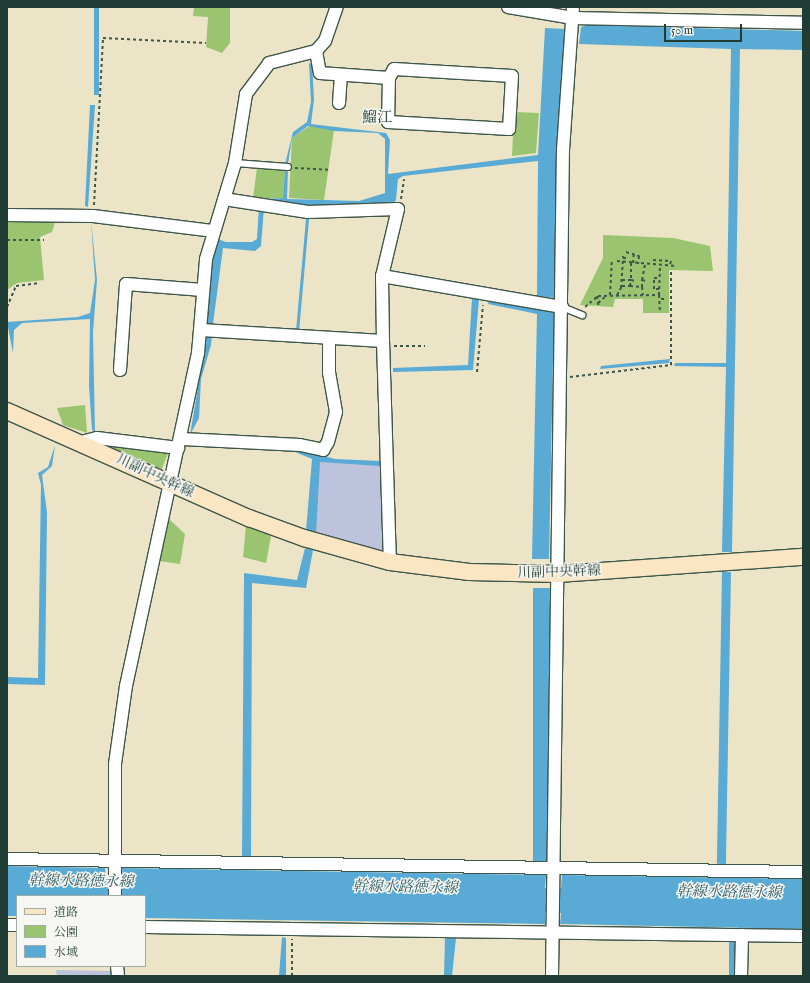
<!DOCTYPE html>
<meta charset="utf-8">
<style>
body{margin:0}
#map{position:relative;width:810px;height:983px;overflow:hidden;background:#ece4c7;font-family:"IM FELL English","Noto Serif JP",serif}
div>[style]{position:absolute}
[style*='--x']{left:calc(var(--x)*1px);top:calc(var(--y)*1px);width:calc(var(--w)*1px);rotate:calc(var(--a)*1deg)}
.industrial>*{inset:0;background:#bec3dd}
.green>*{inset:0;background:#9bc470}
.water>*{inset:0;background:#59aad4;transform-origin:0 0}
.stream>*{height:3px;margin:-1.5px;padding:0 1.5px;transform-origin:1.5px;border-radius:1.5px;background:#59aad4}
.path>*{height:2px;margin-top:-1px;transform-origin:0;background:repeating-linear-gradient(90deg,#3e564a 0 3px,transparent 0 6px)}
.roads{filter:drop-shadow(1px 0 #3e564a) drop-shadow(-1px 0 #3e564a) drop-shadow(0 1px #3e564a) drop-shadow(0 -1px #3e564a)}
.lane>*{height:6px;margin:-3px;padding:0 3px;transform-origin:3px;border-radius:3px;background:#fff}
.street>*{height:12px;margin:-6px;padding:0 6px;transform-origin:6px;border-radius:6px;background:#fff}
.secondary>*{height:16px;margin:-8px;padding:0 8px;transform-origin:8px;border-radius:8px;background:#fbe6c4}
span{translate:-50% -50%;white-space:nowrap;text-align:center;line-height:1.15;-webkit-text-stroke:3px #f6f6f2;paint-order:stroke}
.street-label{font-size:14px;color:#1f3d34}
.neighbourhood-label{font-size:15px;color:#1f3d34}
.water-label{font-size:15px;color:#305e64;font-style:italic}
.frame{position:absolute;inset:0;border:8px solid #1f3d34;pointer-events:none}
.legend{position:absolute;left:16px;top:895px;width:130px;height:72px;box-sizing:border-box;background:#f6f6f2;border:1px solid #a0aca6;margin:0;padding:5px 7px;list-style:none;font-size:12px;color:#1f3d34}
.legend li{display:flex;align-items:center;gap:8px;height:20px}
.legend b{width:20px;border:1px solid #a0aca6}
.scale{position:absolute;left:664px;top:24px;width:78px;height:18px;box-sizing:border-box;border:2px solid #1f3d34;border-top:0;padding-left:5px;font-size:12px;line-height:14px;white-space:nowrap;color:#1f3d34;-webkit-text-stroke:3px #f6f6f2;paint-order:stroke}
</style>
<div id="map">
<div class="industrial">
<div style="clip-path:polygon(317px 460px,382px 463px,388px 553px,309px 532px)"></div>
<div style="clip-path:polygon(56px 970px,112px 971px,112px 976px,57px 976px)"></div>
</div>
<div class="green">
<div style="clip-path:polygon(194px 7px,230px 7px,230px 43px,222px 53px,206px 47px,208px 17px,193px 16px)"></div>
<div style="clip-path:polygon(514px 112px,539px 113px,536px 153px,512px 156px)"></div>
<div style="clip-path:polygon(311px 125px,334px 130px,324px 200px,289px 198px,292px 138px)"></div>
<div style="clip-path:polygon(257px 168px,285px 171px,283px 198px,253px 198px)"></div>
<div style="clip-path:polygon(7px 218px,56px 219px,52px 232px,40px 237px,44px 280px,17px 283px,7px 290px)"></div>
<div style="clip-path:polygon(603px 235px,673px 238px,710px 246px,713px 271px,669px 270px,669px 313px,643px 313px,643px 299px,615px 299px,613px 307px,580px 305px,603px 258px)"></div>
<div style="clip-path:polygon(85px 405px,87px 433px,63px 425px,57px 408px)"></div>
<div style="clip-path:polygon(102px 441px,169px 451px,161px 471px,103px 445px)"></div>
<div style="clip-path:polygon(169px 519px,185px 534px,180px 564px,159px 561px)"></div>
<div style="clip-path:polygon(246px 525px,271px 536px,266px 563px,243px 557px)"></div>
</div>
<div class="water">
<div style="left:94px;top:7px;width:5px;height:88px"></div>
<div style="clip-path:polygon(587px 25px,803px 31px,803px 50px,740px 49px,732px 552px,722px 552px,726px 367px,674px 366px,675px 363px,726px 363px,731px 49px,579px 44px,581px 27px)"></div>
<div style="clip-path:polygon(545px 28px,566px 29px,554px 298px,537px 296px,538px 161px,403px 176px,398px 179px,396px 200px,392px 205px,307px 207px,261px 199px,283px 198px,285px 170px,288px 169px,287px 199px,359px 201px,385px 193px,385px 139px,378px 133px,334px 131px,308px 126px,292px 138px,288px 164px,285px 164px,293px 132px,307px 122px,311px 102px,309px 63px,312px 64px,314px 99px,311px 124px,386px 133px,390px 140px,388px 174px,538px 155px)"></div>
<div style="clip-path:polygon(90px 105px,95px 105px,88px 207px,85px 206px)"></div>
<div style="clip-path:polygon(259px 206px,264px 207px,261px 246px,255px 251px,223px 248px,213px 324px,207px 324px,212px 262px,218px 239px,226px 242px,252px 242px,257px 239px)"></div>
<div style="clip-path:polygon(91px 221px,97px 280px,93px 332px,95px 432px,92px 430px,89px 386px,90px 319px,22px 323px,14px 330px,13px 353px,7px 322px,78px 317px,90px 313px,95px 280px)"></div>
<div style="clip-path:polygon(472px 298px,479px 299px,473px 370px,393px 372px,393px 368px,468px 365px)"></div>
<div style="clip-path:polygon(489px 301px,554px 312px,549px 559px,532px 559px,537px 314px,488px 304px)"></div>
<div style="clip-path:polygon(207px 333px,212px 334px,211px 345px,201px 379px,199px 418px,190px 435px)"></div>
<div style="clip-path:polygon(670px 359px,669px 363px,600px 369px,601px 366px)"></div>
<div style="clip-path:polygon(55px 445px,52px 466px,42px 475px,47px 512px,45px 685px,7px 684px,7px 677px,38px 678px,41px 485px,38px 473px,48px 467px)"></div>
<div style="clip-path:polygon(255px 446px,297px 449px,335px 459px,380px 461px,380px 466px,320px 462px,316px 534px,306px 531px,312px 459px,295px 452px,254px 449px)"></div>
<div style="clip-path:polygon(305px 548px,313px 550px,306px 588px,252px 583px,251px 857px,242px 857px,244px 573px,297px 580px)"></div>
<div style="left:731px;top:572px;width:292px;height:9px;rotate:91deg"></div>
<div style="left:533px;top:588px;width:17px;height:274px"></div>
<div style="clip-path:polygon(7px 866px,105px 868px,106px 880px,123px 881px,122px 868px,546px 875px,545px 888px,561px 888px,562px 875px,803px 879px,803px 929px,560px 924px,561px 913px,545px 912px,545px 924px,145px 918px,145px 896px,17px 896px,17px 916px,7px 916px)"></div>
<div style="clip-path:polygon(282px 937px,286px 938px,286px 976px,279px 976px)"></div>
<div style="clip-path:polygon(445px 938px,456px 938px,452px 976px,444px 976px)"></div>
<div style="left:729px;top:940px;width:7px;height:36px"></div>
</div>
<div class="stream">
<div style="--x:297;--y:331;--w:113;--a:-84.9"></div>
</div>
<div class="path">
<div style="--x:295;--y:168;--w:34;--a:3"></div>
<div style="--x:401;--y:199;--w:20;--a:-81"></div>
<div style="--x:94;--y:205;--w:167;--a:-86.9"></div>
<div style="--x:103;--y:38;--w:103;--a:2.8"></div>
<div style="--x:7;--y:240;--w:37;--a:0"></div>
<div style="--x:626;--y:252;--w:14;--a:17"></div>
<div style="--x:639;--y:256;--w:8;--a:97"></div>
<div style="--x:623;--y:258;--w:6;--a:0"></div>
<div style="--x:653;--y:260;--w:18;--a:3"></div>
<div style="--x:671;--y:261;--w:4;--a:104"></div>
<div style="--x:617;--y:261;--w:60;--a:4.8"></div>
<div style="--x:631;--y:263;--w:17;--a:90"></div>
<div style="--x:631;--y:280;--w:5;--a:11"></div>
<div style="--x:633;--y:263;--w:11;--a:-85"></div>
<div style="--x:642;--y:280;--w:16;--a:-79"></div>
<div style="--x:622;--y:286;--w:8;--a:0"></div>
<div style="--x:630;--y:286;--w:6;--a:-81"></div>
<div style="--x:631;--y:280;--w:9;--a:180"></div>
<div style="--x:630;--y:286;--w:12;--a:5"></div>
<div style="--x:642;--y:287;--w:8;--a:83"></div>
<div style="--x:642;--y:287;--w:7;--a:-90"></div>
<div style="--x:642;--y:280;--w:4;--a:14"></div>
<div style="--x:659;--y:289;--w:5;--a:180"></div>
<div style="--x:654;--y:289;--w:11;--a:-90"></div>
<div style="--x:654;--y:278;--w:5;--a:0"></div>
<div style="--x:610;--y:295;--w:35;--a:-87"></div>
<div style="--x:617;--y:295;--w:8;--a:-60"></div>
<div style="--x:621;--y:288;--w:32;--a:-86"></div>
<div style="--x:659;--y:295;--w:17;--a:87"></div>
<div style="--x:597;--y:296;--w:12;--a:81"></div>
<div style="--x:661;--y:299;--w:4;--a:0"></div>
<div style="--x:598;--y:303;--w:11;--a:-41"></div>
<div style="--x:7;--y:307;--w:23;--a:-67"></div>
<div style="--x:16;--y:286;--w:24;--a:-7"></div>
<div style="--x:585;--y:307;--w:17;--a:-40"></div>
<div style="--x:598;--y:296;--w:61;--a:-0.9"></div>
<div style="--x:659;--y:295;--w:29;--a:-88"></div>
<div style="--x:394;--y:346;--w:31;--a:0"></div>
<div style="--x:477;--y:372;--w:67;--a:-84.9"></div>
<div style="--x:570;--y:377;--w:102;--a:-6.8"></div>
<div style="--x:671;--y:365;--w:94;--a:-90"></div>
<div style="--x:292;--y:976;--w:37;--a:-90"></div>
</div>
<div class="roads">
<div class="lane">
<div style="--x:235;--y:163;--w:53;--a:4.3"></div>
<div style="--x:562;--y:307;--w:22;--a:22"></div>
</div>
<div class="street">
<div style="--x:508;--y:7;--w:66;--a:9.6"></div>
<div style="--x:573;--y:18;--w:230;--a:1.2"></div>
<div style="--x:316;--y:51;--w:22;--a:80"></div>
<div style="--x:320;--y:73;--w:69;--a:4.1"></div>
<div style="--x:389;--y:78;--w:10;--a:-61"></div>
<div style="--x:394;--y:69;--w:118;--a:3.4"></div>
<div style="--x:512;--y:76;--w:53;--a:93.2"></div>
<div style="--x:509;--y:129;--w:121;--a:-176.7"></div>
<div style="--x:388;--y:122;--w:44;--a:-88.7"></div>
<div style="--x:339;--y:103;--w:28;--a:-86"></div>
<div style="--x:224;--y:199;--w:85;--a:8.8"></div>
<div style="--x:308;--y:212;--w:90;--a:-1.9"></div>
<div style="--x:398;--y:209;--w:69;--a:103.4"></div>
<div style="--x:7;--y:215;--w:86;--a:0.7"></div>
<div style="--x:93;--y:216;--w:122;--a:7.1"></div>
<div style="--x:201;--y:330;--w:182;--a:3.5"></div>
<div style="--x:383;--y:341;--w:65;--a:-90.9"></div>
<div style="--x:382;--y:276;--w:183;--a:9.8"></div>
<div style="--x:383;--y:341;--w:221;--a:88.2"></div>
<div style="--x:120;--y:370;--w:86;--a:-86"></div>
<div style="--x:126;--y:284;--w:77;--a:4.5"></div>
<div style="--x:182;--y:439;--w:118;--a:2.9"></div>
<div style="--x:300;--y:445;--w:24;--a:12"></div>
<div style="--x:323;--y:450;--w:9;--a:-58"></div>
<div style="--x:328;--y:442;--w:31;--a:-75"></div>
<div style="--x:336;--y:412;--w:40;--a:-100"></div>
<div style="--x:329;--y:373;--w:34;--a:-90"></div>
<div style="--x:81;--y:442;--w:16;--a:-14"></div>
<div style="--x:97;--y:438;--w:82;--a:7"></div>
<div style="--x:7;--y:859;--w:796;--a:0.94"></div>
<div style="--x:115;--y:896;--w:132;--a:-90"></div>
<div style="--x:115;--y:764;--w:79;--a:-82"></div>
<div style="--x:126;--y:686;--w:341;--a:-77.8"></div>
<div style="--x:198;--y:353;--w:94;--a:-85.1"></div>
<div style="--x:206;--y:259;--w:100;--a:-73.2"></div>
<div style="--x:235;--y:163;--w:70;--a:-80.9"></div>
<div style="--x:246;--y:94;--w:39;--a:-53"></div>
<div style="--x:269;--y:63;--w:49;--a:-14.3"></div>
<div style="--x:316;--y:51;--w:13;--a:-48"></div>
<div style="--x:325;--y:41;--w:36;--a:-71"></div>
<div style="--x:7;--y:925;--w:10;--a:0"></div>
<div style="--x:145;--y:927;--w:658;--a:0.78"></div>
<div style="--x:117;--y:966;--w:10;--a:84"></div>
<div style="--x:552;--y:976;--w:826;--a:-89.24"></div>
<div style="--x:563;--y:150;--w:143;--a:-86"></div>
<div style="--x:741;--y:976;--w:41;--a:-88.6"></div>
</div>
<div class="secondary">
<div style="--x:7;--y:411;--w:265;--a:23.9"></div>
<div style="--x:249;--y:518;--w:59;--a:20"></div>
<div style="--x:304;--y:538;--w:89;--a:15.6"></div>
<div style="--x:390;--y:562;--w:80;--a:7.2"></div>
<div style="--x:469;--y:572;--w:89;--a:1.3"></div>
<div style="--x:558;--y:574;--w:246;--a:-4"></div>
</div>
</div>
<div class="street-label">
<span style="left:155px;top:476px;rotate:25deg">川副中央幹線</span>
<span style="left:559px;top:572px;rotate:-2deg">川副中央幹線</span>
</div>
<div class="neighbourhood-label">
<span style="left:377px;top:118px">鰡江</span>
</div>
<div class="water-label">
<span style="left:81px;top:881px;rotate:1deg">幹線水路徳永線</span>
<span style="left:405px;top:887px;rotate:1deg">幹線水路徳永線</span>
<span style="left:729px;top:892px;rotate:1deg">幹線水路徳永線</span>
</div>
<div class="frame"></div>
<ul class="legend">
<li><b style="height:5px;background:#fbe6c4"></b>道路</li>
<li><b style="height:11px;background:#9bc470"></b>公園</li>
<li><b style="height:11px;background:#59aad4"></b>水域</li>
</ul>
<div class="scale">50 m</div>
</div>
